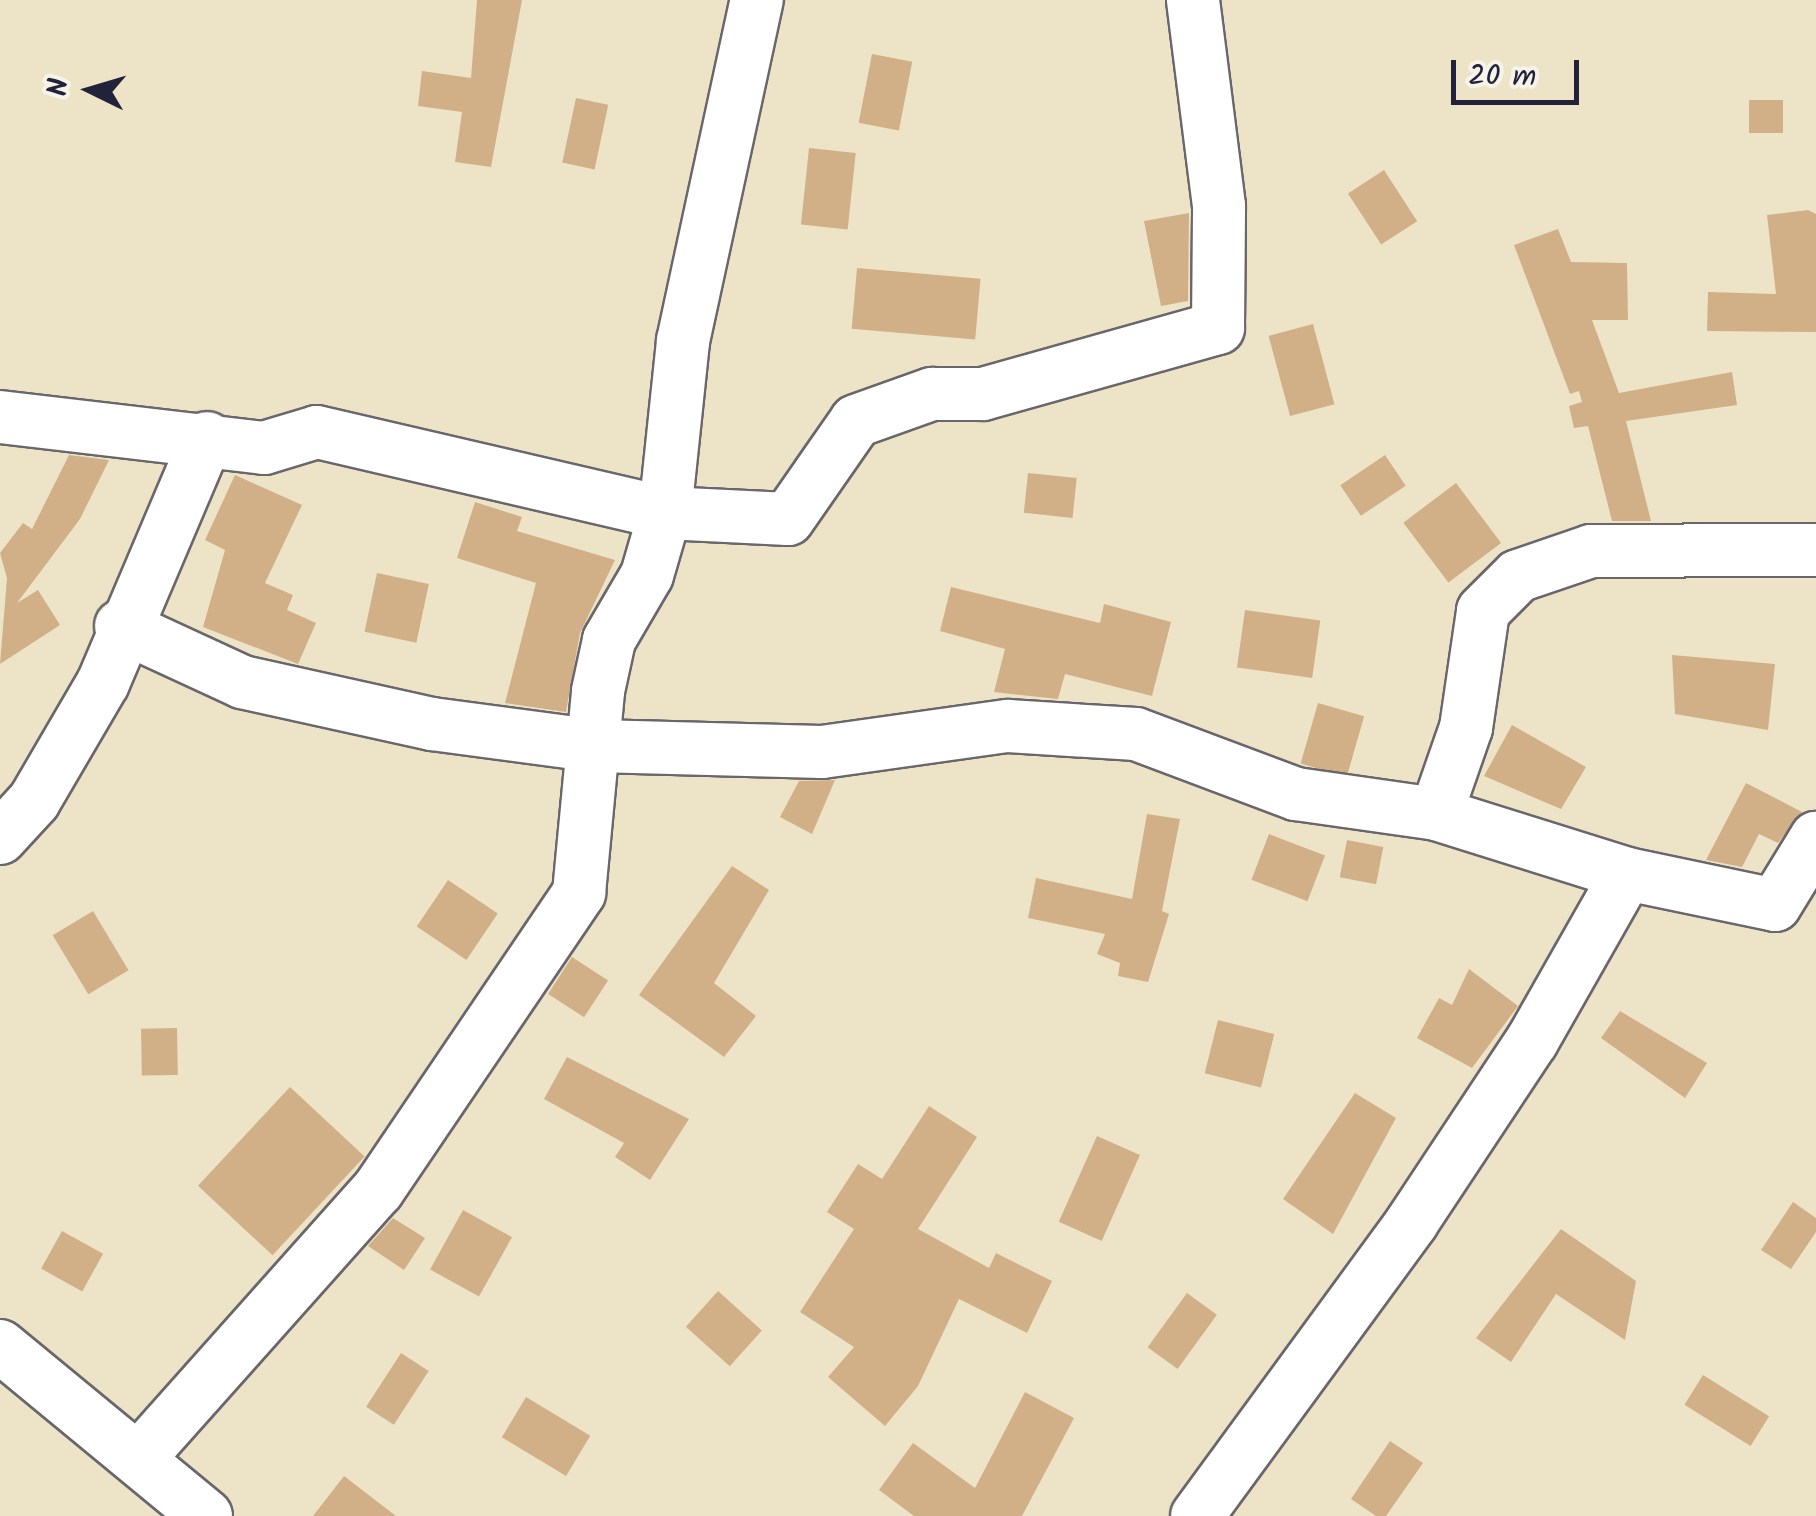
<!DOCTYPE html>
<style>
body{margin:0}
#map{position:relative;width:1816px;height:1516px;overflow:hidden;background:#ede4c7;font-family:Kalam,sans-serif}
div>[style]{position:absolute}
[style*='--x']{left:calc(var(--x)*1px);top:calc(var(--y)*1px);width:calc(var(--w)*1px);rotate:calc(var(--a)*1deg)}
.building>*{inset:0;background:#d1b088;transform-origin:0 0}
.roads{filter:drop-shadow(2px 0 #69666c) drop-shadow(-2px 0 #69666c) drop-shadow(0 2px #69666c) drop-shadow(0 -2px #69666c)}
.minor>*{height:52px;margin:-26px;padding:0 26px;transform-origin:26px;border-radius:26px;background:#fff}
span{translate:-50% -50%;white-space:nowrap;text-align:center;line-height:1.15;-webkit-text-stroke:9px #f7f3e8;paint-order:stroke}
.north{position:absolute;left:40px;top:40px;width:100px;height:100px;-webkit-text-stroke:8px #f7f3e8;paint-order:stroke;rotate:275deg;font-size:28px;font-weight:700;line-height:40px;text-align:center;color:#22223b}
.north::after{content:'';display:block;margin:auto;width:35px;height:45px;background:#22223b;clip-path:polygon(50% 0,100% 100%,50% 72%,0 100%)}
.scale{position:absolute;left:1451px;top:60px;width:128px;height:45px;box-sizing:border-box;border:5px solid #22223b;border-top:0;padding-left:12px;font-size:30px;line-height:35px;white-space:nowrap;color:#22223b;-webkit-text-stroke:8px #f7f3e8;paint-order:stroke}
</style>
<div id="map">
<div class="building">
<div style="clip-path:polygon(477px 0,522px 0,491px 167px,455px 162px,462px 112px,418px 106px,422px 71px,471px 78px)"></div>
<div style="left:872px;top:54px;width:41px;height:70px;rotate:11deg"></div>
<div style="left:576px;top:98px;width:33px;height:66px;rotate:12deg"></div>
<div style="left:1749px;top:100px;width:34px;height:33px"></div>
<div style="left:809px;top:148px;width:47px;height:77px;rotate:6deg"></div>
<div style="left:1384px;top:170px;width:61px;height:43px;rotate:57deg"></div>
<div style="clip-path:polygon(1808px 210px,1816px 214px,1816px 332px,1707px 331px,1708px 292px,1776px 294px,1767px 215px)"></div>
<div style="clip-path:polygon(1189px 213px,1188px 301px,1161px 306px,1144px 221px)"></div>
<div style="clip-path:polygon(1558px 229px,1571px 262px,1627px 263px,1628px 320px,1592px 320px,1619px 393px,1732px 372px,1737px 405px,1626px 421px,1651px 521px,1612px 521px,1588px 426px,1574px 428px,1569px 406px,1582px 402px,1579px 391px,1570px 394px,1514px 245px)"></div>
<div style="left:857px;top:268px;width:124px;height:61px;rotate:5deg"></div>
<div style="left:1313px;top:324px;width:83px;height:46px;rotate:75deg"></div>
<div style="clip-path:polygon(69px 455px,109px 460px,80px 519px,17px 603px,38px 590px,60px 625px,0 664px,7px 578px,0 553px,23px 523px,32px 529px)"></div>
<div style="left:1385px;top:455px;width:37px;height:54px;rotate:56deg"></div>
<div style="left:1028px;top:473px;width:49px;height:40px;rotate:6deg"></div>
<div style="clip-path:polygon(235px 475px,302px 505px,265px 583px,293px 595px,287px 610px,316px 623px,298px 664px,203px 627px,225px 550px,205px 540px)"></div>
<div style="left:1456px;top:483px;width:75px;height:66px;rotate:53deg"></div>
<div style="clip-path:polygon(475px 502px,522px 517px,517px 531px,615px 560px,580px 633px,566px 712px,505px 703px,536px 583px,457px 558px)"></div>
<div style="left:377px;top:573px;width:53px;height:60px;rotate:12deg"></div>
<div style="clip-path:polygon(951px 587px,1100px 623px,1104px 604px,1171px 622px,1152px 696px,1065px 674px,1058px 699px,994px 692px,1005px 649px,940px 631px)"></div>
<div style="left:1245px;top:610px;width:76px;height:58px;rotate:8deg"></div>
<div style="clip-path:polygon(1672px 655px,1775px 664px,1768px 730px,1675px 714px)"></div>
<div style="left:1318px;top:703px;width:48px;height:63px;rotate:16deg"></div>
<div style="clip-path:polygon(1512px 725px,1586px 767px,1561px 809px,1484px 776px)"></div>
<div style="clip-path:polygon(835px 780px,812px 834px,780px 817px,799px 781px)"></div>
<div style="clip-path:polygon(1746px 783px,1802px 812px,1778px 843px,1759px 834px,1742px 867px,1706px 860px)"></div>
<div style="clip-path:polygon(1147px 814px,1180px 819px,1162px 911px,1169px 914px,1148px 982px,1118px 976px,1120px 963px,1097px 954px,1105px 934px,1028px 918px,1036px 878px,1132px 899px)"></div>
<div style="left:1269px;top:834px;width:60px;height:49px;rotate:21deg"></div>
<div style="left:1347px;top:840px;width:37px;height:38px;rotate:11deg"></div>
<div style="clip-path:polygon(732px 866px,769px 890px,714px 983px,756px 1016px,724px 1057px,639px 995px)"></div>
<div style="left:448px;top:880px;width:60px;height:56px;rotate:34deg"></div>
<div style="left:93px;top:911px;width:69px;height:47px;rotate:59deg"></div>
<div style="left:572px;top:957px;width:43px;height:44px;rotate:33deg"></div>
<div style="clip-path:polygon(1469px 969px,1518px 1006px,1472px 1068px,1417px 1038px,1439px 998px,1452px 1005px)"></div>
<div style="clip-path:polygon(1620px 1011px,1707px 1063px,1685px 1098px,1601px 1038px)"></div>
<div style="left:1218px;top:1020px;width:58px;height:55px;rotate:14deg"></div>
<div style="left:177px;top:1028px;width:47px;height:36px;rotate:89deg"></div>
<div style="clip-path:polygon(567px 1057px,689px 1119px,650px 1180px,615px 1157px,624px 1143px,544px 1099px)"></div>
<div style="left:290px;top:1087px;width:102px;height:135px;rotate:43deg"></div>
<div style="clip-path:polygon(1355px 1093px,1396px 1118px,1333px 1234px,1283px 1199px)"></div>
<div style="clip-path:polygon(929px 1106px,977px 1137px,918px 1229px,989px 1268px,996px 1253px,1052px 1281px,1027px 1333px,959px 1299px,918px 1386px,885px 1426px,828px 1377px,854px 1347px,800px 1312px,854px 1229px,827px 1212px,858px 1164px,882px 1179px)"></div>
<div style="left:1097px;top:1136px;width:47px;height:94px;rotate:24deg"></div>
<div style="clip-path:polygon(1793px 1202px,1816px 1218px,1816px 1232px,1791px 1269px,1761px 1250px)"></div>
<div style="left:463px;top:1210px;width:56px;height:68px;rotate:29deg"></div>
<div style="clip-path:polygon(393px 1218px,425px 1238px,404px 1270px,368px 1246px)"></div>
<div style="clip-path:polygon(1561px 1229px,1636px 1281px,1625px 1340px,1556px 1294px,1511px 1362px,1476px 1338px)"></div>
<div style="left:62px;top:1231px;width:47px;height:43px;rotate:29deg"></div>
<div style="left:718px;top:1291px;width:59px;height:48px;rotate:42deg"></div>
<div style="left:1187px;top:1293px;width:37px;height:67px;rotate:36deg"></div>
<div style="left:401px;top:1353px;width:33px;height:64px;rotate:33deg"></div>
<div style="left:1703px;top:1375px;width:78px;height:35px;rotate:32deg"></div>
<div style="clip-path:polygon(1025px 1392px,1074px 1418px,1022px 1516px,914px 1516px,879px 1490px,913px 1443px,975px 1488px)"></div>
<div style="left:526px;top:1397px;width:75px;height:47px;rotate:31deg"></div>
<div style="clip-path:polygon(1390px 1441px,1423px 1463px,1386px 1516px,1376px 1516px,1351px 1499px)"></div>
<div style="clip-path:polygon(344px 1476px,396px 1516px,313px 1516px)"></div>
</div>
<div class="roads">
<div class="minor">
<div style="--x:0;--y:417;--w:266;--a:6.7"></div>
<div style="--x:264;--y:448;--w:55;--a:-16.8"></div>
<div style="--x:317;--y:432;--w:357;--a:13.1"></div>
<div style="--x:665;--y:513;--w:123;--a:2.8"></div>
<div style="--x:788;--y:519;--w:119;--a:-55.2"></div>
<div style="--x:856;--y:421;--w:81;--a:-19.6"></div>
<div style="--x:932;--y:394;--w:51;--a:0"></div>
<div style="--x:983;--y:394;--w:244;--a:-15.7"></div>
<div style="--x:1218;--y:328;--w:122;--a:-89.5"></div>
<div style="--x:1219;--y:206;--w:208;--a:-97.2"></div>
<div style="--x:121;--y:626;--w:133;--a:24.8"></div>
<div style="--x:242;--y:682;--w:195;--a:12.5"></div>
<div style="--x:432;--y:724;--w:165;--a:7.6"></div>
<div style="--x:596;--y:746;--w:226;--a:1.5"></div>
<div style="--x:822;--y:752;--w:188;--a:-8"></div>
<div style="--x:1008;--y:726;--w:128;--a:3.6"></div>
<div style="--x:1136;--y:734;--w:171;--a:20.6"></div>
<div style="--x:1296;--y:794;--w:141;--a:8.1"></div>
<div style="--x:1436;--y:814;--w:200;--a:17.4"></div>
<div style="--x:1436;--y:814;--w:91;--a:-70.8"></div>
<div style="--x:1466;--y:728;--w:118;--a:-81.7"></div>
<div style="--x:1483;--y:611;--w:49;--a:-45"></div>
<div style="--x:1518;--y:576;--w:77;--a:-18.9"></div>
<div style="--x:1591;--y:551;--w:225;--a:-0.3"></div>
<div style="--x:0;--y:838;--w:50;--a:-47.4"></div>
<div style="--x:34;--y:801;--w:137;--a:-59.7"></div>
<div style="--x:103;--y:683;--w:266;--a:-67"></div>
<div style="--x:0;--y:1346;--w:267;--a:39.5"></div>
<div style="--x:138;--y:1459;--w:361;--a:-48.3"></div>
<div style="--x:378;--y:1190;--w:359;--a:-55.9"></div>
<div style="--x:579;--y:893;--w:203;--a:-84.6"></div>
<div style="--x:598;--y:691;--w:52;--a:-77.8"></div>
<div style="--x:609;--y:640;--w:75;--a:-59.7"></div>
<div style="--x:647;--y:575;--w:65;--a:-73.8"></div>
<div style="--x:665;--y:513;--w:173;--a:-84"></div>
<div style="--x:683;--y:341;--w:349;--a:-77.8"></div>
<div style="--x:1197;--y:1516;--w:364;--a:-53.8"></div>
<div style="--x:1412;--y:1222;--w:217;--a:-56.5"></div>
<div style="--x:1532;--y:1041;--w:192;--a:-60.4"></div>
<div style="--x:1627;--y:874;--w:151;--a:11.8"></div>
<div style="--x:1775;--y:905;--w:79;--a:-58.5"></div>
</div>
</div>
<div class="north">N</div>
<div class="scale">20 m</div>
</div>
